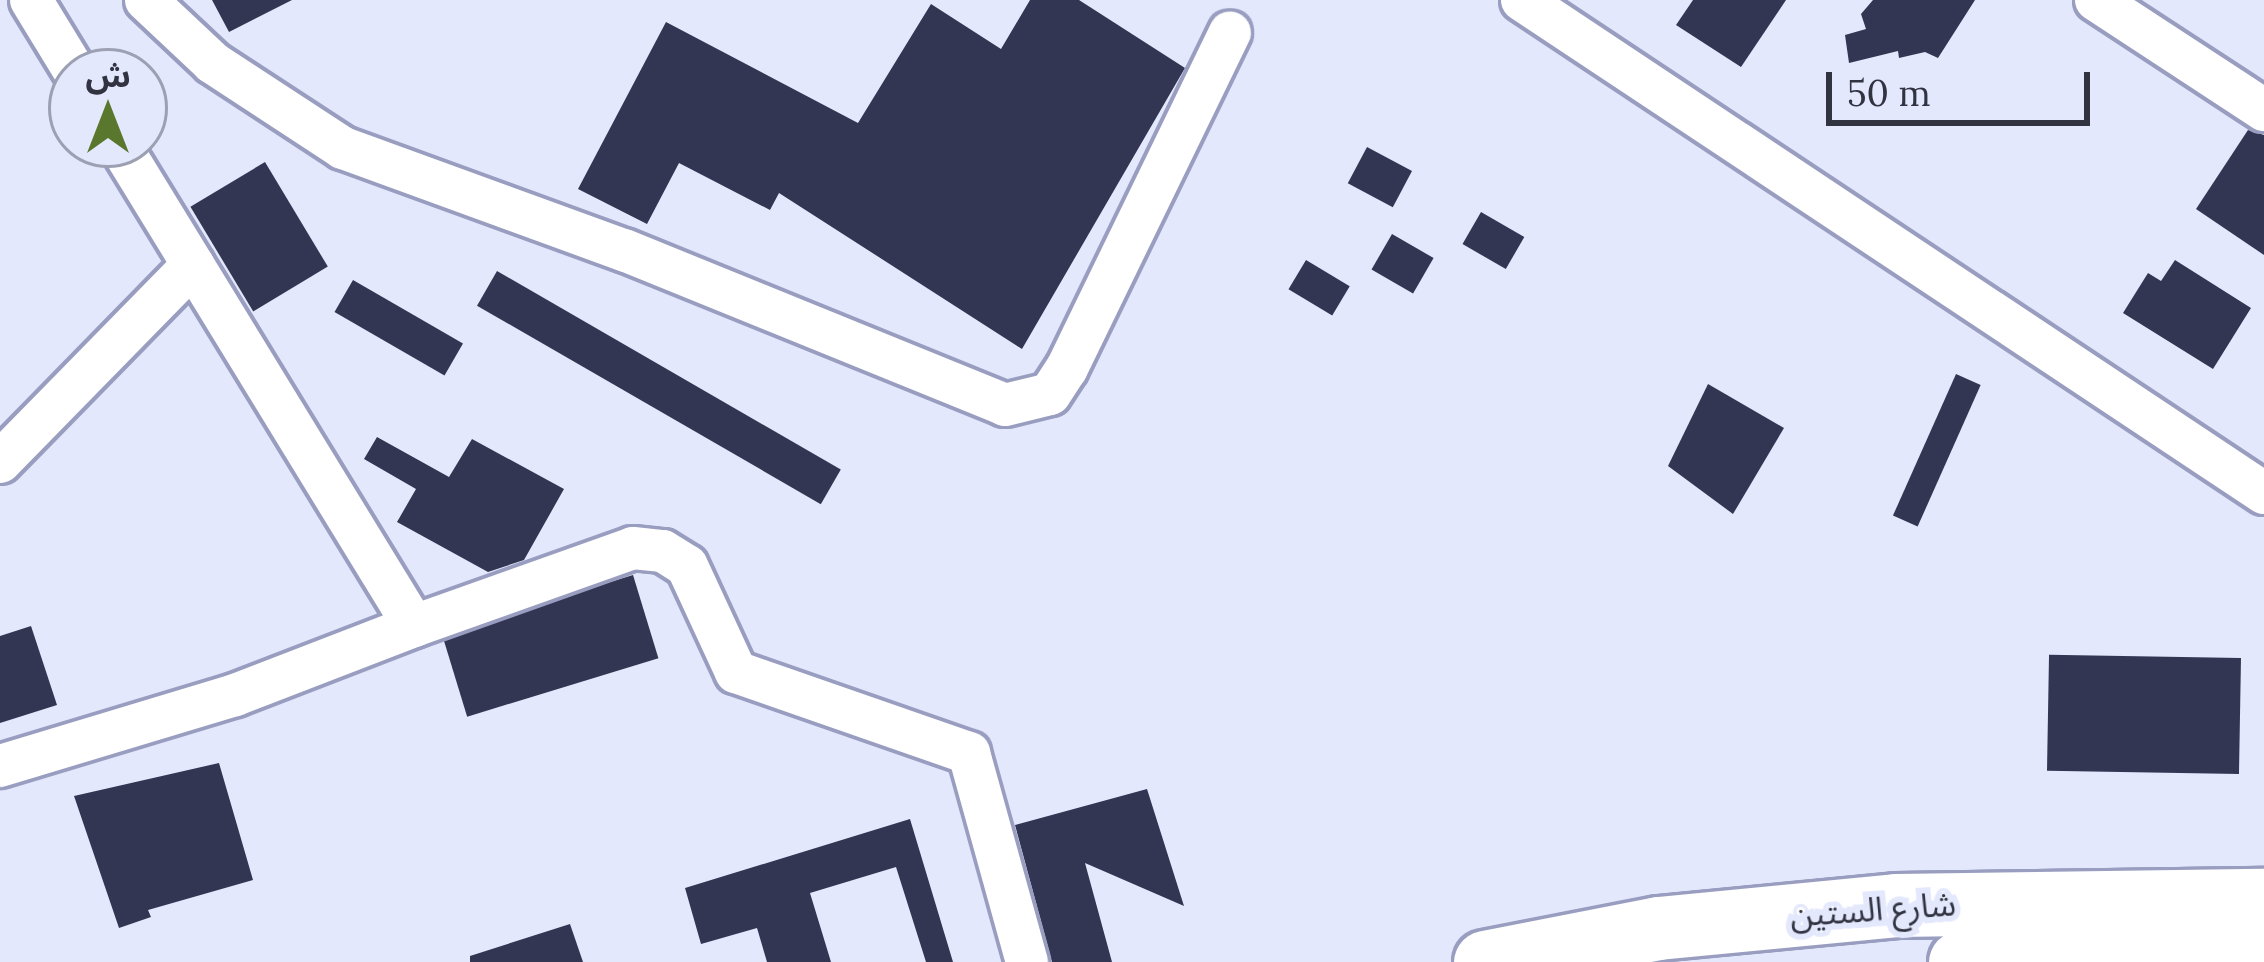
<!DOCTYPE html>
<meta charset="utf-8">
<style>
body{margin:0}
#map{position:relative;width:2264px;height:962px;overflow:hidden;background:#e4e8fd;font-family:Lora,"Noto Sans Arabic",serif}
div>[style]{position:absolute}
[style*='--x']{left:calc(var(--x)*1px);top:calc(var(--y)*1px);width:calc(var(--w)*1px);rotate:calc(var(--a)*1deg)}
.building>*{inset:0;background:#323652;transform-origin:0 0}
.roads{filter:drop-shadow(3px 0 #999ec0) drop-shadow(-3px 0 #999ec0) drop-shadow(0 3px #999ec0) drop-shadow(0 -3px #999ec0)}
.minor>*{height:42px;margin:-21px;padding:0 21px;transform-origin:21px;border-radius:21px;background:#fff}
.highway>*{height:63px;margin:-31.5px;padding:0 31.5px;transform-origin:31.5px;border-radius:31.5px;background:#fff}
span{translate:-50% -50%;white-space:nowrap;text-align:center;line-height:1.15;-webkit-text-stroke:12px #e4e8fd;paint-order:stroke}
.street-label{font-size:33px;color:#313341}
.north{position:absolute;left:48px;top:48px;width:120px;height:120px;box-sizing:border-box;background:#e4e8fd;border:3px solid #9ca0b2;border-radius:50%;rotate:0deg;font-size:33px;font-weight:700;line-height:48px;text-align:center;color:#313341}
.north::after{content:'';display:block;margin:auto;width:42px;height:54px;background:#5a782d;clip-path:polygon(50% 0,100% 100%,50% 72%,0 100%)}
.scale{position:absolute;left:1826px;top:72px;width:264px;height:54px;box-sizing:border-box;border:6px solid #313341;border-top:0;padding-left:15px;font-size:36px;line-height:42px;white-space:nowrap;color:#313341;-webkit-text-stroke:9px #e4e8fd;paint-order:stroke}
</style>
<div id="map">
<div class="building">
<div style="clip-path:polygon(212px 0,292px 0,229px 32px)"></div>
<div style="clip-path:polygon(1030px 0,1079px 0,1185px 68px,1022px 349px,779px 193px,770px 210px,679px 163px,647px 224px,578px 189px,666px 22px,858px 123px,931px 4px,1001px 49px)"></div>
<div style="clip-path:polygon(1693px 0,1786px 0,1741px 67px,1676px 25px)"></div>
<div style="clip-path:polygon(1873px 0,1975px 0,1938px 58px,1925px 52px,1899px 58px,1898px 51px,1849px 63px,1845px 35px,1866px 29px,1861px 14px)"></div>
<div style="clip-path:polygon(2248px 130px,2264px 135px,2264px 255px,2196px 209px)"></div>
<div style="left:1367px;top:147px;width:51px;height:41px;rotate:28deg"></div>
<div style="left:265px;top:162px;width:122px;height:87px;rotate:59deg"></div>
<div style="left:1481px;top:212px;width:50px;height:37px;rotate:30deg"></div>
<div style="left:1392px;top:234px;width:48px;height:41px;rotate:30deg"></div>
<div style="left:1306px;top:260px;width:51px;height:34px;rotate:31deg"></div>
<div style="clip-path:polygon(2175px 260px,2251px 308px,2213px 369px,2123px 313px,2148px 273px,2161px 281px)"></div>
<div style="left:497px;top:271px;width:397px;height:40px;rotate:30deg"></div>
<div style="left:353px;top:280px;width:127px;height:37px;rotate:30deg"></div>
<div style="left:1956px;top:374px;width:27px;height:155px;rotate:24deg"></div>
<div style="clip-path:polygon(1708px 384px,1784px 428px,1733px 514px,1668px 466px)"></div>
<div style="clip-path:polygon(377px 437px,449px 477px,472px 439px,564px 489px,524px 560px,488px 572px,397px 522px,416px 489px,364px 459px)"></div>
<div style="left:633px;top:575px;width:87px;height:200px;rotate:73deg"></div>
<div style="clip-path:polygon(31px 626px,57px 705px,0 723px,0 636px)"></div>
<div style="left:2241px;top:658px;width:116px;height:192px;rotate:91deg"></div>
<div style="clip-path:polygon(219px 763px,253px 880px,148px 910px,151px 917px,119px 928px,74px 796px)"></div>
<div style="clip-path:polygon(1147px 789px,1184px 906px,1085px 863px,1112px 962px,1052px 962px,1015px 825px)"></div>
<div style="clip-path:polygon(910px 819px,953px 962px,926px 962px,896px 867px,810px 893px,831px 962px,767px 962px,757px 928px,701px 944px,685px 888px)"></div>
<div style="clip-path:polygon(570px 924px,583px 962px,470px 962px,470px 956px)"></div>
</div>
<div class="roads">
<div class="minor">
<div style="--x:31;--y:0;--w:84;--a:58.6"></div>
<div style="--x:146;--y:0;--w:92;--a:43.2"></div>
<div style="--x:213;--y:63;--w:155;--a:33.2"></div>
<div style="--x:343;--y:148;--w:299;--a:20"></div>
<div style="--x:624;--y:250;--w:411;--a:22.1"></div>
<div style="--x:1005;--y:405;--w:46;--a:-13.7"></div>
<div style="--x:1050;--y:394;--w:31;--a:-57"></div>
<div style="--x:1067;--y:368;--w:373;--a:-64.1"></div>
<div style="--x:1522;--y:0;--w:891;--a:33.6"></div>
<div style="--x:2096;--y:0;--w:201;--a:33.2"></div>
<div style="--x:119;--y:144;--w:565;--a:58.53"></div>
<div style="--x:414;--y:626;--w:232;--a:-19.6"></div>
<div style="--x:633;--y:548;--w:30;--a:6"></div>
<div style="--x:663;--y:551;--w:28;--a:32"></div>
<div style="--x:687;--y:566;--w:117;--a:65.2"></div>
<div style="--x:736;--y:672;--w:247;--a:19.2"></div>
<div style="--x:969;--y:753;--w:217;--a:74.5"></div>
<div style="--x:0;--y:462;--w:276;--a:-45.6"></div>
<div style="--x:0;--y:766;--w:245;--a:-16.8"></div>
<div style="--x:235;--y:695;--w:192;--a:-21.1"></div>
</div>
<div class="highway">
<div style="--x:1485;--y:962;--w:176;--a:-11.1"></div>
<div style="--x:1658;--y:928;--w:239;--a:-5.5"></div>
<div style="--x:1896;--y:905;--w:368;--a:-0.8"></div>
<div style="--x:1960;--y:962;--w:304;--a:-0.9"></div>
</div>
</div>
<div class="street-label">
<span style="left:1873px;top:910px;rotate:-4deg">شارع الستين</span>
</div>
<div class="north">ش</div>
<div class="scale">50 m</div>
</div>
